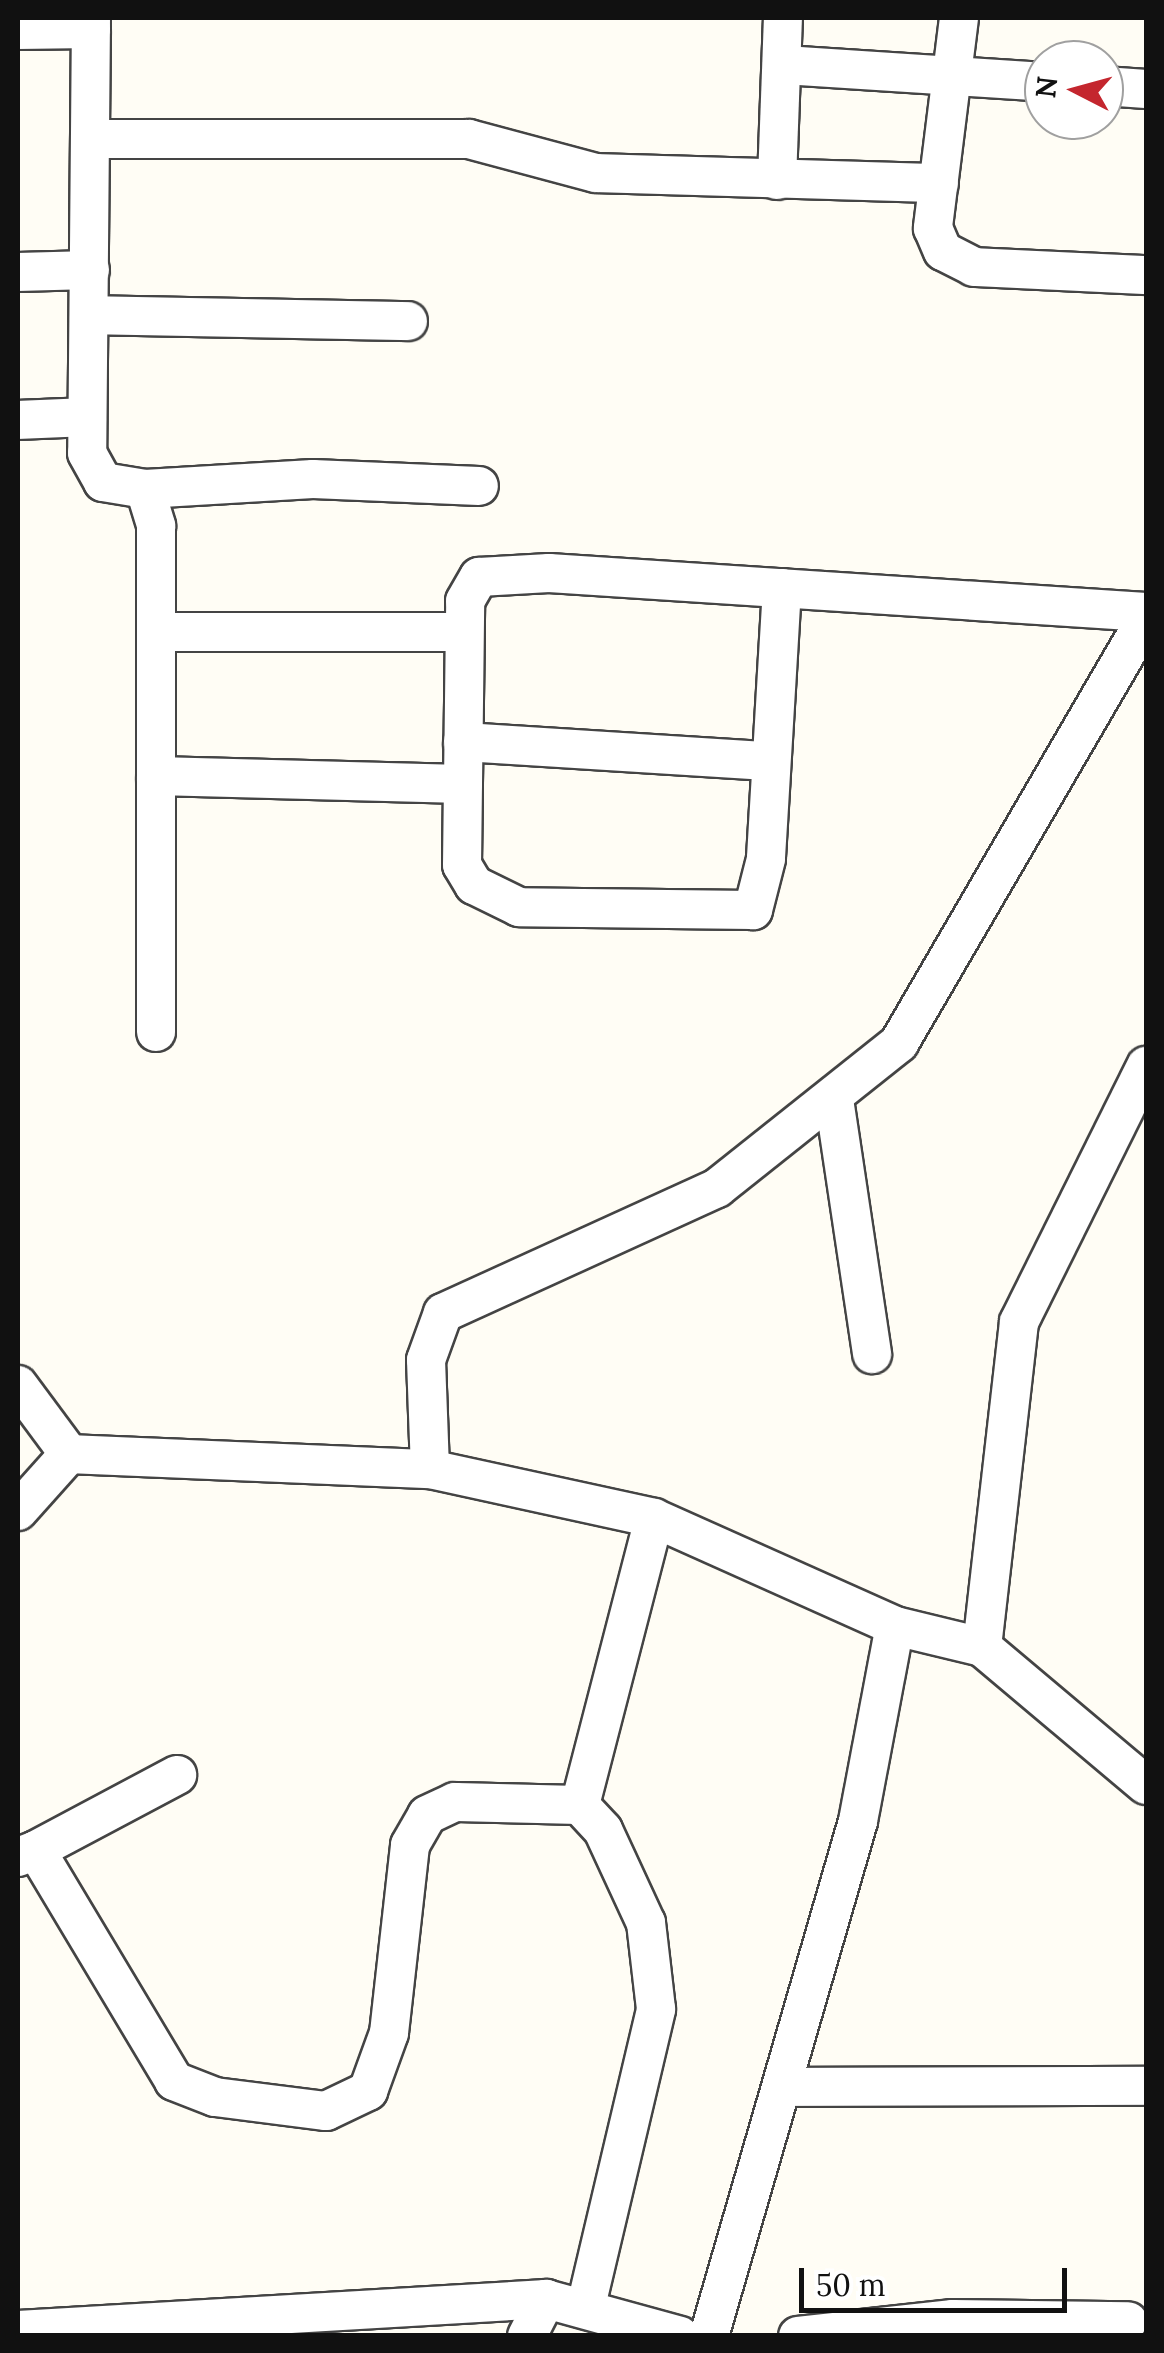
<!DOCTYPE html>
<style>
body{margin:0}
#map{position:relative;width:1164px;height:2353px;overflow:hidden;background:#fffdf5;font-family:Lora,serif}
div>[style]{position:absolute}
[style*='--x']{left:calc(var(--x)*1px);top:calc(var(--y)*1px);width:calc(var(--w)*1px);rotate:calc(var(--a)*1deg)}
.roads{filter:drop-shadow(2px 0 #444) drop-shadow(-2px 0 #444) drop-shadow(0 2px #444) drop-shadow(0 -2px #444)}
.street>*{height:38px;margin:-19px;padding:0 19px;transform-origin:19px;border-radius:19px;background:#fff}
span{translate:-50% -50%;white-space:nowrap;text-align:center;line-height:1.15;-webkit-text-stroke:10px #fff;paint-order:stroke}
.frame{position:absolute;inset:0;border:20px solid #111;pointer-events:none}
.north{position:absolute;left:1024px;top:40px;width:100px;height:100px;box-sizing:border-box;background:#fff;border:2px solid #a0a0a0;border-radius:50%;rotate:276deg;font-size:28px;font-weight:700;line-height:40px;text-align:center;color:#111}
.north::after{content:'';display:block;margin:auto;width:35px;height:45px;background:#c4262e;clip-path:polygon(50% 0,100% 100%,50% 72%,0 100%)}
.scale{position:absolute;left:799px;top:2268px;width:268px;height:45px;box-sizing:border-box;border:5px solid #111;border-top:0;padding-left:12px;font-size:30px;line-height:35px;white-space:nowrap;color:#111;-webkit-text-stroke:8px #fff;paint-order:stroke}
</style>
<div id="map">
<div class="roads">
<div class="street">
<div style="--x:91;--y:18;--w:435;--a:90.5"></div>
<div style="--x:87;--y:453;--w:33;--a:61"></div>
<div style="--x:103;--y:482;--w:43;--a:9.5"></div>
<div style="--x:145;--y:489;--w:39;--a:73"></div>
<div style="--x:156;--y:526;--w:506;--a:90"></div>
<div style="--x:959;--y:18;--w:212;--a:97.1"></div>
<div style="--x:933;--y:228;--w:25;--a:67"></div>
<div style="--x:943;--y:251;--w:35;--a:27"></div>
<div style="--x:974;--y:267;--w:172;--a:2.7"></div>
<div style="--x:18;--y:30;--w:73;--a:-0.8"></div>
<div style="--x:784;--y:65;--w:261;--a:3.7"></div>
<div style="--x:1104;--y:86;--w:42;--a:4.1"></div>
<div style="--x:92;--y:139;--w:377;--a:0"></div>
<div style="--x:469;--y:139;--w:131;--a:15"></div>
<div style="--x:596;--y:173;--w:343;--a:1.7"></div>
<div style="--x:777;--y:180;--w:162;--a:-87.9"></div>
<div style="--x:18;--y:272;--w:72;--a:-1.6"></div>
<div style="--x:89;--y:315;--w:319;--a:1.1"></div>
<div style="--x:18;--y:420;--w:69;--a:-2.5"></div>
<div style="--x:145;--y:489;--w:168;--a:-3.4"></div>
<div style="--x:313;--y:479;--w:166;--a:2.4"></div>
<div style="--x:782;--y:588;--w:271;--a:93.4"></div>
<div style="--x:766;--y:859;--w:53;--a:104.3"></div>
<div style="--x:753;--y:910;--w:234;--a:-179.3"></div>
<div style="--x:519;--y:907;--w:50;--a:-153.9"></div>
<div style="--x:474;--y:885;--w:23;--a:-121"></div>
<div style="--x:462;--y:865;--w:264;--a:-89.3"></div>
<div style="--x:465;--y:601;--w:28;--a:-60"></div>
<div style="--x:479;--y:577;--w:70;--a:-3.3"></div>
<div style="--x:549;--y:573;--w:598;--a:3.74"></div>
<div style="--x:157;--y:632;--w:307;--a:0"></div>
<div style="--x:463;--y:742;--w:306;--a:3.6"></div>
<div style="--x:156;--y:776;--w:307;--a:1.5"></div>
<div style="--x:834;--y:1099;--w:258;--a:81.5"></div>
<div style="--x:18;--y:1385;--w:86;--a:53.5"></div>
<div style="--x:69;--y:1454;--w:361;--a:2.4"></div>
<div style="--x:430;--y:1469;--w:229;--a:12.3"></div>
<div style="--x:654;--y:1518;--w:264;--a:24.1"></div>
<div style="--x:895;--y:1626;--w:89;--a:13.6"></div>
<div style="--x:982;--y:1647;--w:214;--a:40.1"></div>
<div style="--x:430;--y:1469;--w:109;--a:-92.1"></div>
<div style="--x:426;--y:1360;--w:50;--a:-70.1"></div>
<div style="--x:443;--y:1313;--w:301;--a:-24.5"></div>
<div style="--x:717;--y:1188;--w:233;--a:-38.5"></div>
<div style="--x:899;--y:1043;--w:492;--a:-59.8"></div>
<div style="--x:18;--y:1511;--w:76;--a:-48.2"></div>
<div style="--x:982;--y:1647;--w:327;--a:-83.5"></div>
<div style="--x:1019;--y:1322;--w:286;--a:-63.6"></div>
<div style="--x:36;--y:1850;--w:160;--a:-28"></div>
<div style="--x:18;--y:1857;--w:19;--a:-21"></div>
<div style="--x:36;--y:1850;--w:269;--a:59.1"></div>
<div style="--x:174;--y:2081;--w:44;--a:21.3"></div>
<div style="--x:215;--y:2097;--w:112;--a:7.2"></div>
<div style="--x:326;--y:2111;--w:47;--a:-25.5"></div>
<div style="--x:368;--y:2091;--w:62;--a:-70.1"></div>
<div style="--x:389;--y:2033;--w:189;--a:-83.6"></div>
<div style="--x:410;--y:1845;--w:34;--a:-60"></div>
<div style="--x:427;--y:1815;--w:31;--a:-25"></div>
<div style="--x:455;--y:1802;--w:125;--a:1.4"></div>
<div style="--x:783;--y:2087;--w:363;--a:-0.2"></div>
<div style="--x:586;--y:2306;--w:305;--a:-76.7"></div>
<div style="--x:656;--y:2009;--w:87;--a:-96.6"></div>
<div style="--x:646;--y:1923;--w:102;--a:-114.8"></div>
<div style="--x:603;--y:1830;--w:34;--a:-133"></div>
<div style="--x:580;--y:1805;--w:296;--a:-75.5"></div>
<div style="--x:18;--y:2330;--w:529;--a:-3.36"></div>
<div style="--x:546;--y:2299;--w:139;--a:15.4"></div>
<div style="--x:527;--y:2336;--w:42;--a:-62.8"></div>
<div style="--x:709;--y:2336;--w:536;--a:-73.86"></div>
<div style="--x:858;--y:1821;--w:198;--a:-79.3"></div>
<div style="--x:798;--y:2336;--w:156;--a:-6.3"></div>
<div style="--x:953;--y:2319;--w:175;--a:0.7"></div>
</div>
</div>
<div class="frame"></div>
<div class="north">N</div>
<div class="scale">50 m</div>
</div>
